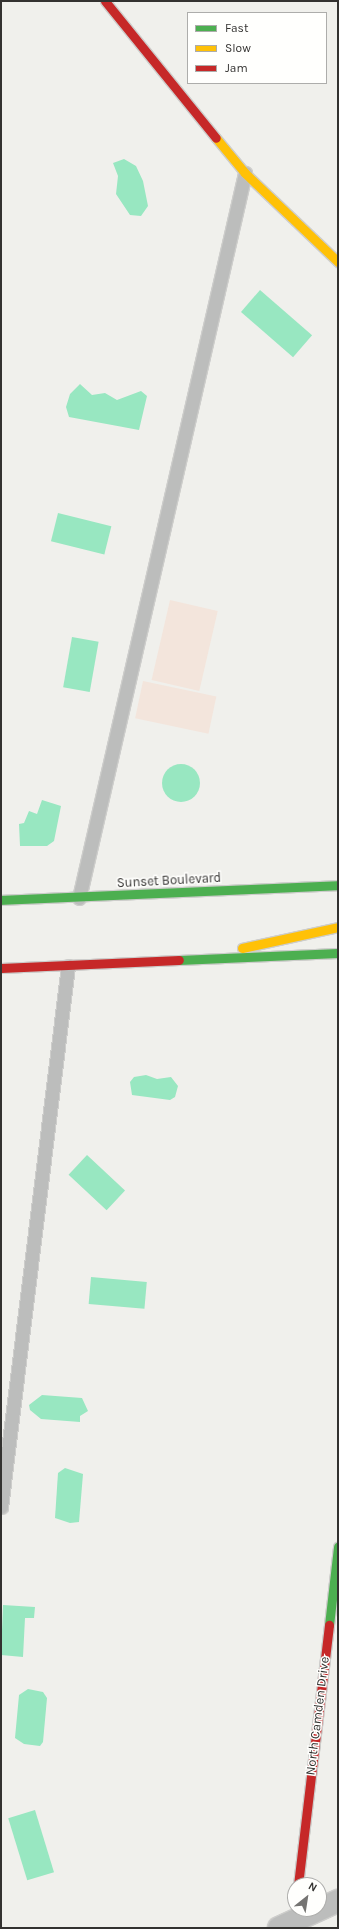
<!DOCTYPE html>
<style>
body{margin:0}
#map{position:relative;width:339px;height:1929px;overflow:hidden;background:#f0f0ec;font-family:Karla,sans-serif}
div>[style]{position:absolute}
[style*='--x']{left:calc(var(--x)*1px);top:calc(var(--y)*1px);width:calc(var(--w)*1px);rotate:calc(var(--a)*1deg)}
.green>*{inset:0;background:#f3e5dc;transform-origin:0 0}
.water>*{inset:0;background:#98e7c1;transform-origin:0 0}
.round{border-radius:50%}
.roads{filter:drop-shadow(1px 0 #cdcdcb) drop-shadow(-1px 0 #cdcdcb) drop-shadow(0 1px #cdcdcb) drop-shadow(0 -1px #cdcdcb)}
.lane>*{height:13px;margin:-6.5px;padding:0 6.5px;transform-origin:6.5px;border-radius:6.5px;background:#bcbdbc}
.street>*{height:22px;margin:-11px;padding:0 11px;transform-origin:11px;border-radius:11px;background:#bcbdbc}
.fast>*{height:9px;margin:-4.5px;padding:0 4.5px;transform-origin:4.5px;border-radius:4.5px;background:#4caf50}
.slow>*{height:9px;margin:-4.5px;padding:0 4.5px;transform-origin:4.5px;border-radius:4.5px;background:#ffc107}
.jam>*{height:9px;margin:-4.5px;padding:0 4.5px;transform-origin:4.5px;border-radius:4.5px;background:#c62828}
span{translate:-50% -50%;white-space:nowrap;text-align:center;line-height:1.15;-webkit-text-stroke:3px #fffffd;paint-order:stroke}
.street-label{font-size:13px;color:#333230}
.frame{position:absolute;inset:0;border:2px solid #333230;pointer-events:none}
.legend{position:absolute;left:187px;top:12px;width:140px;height:72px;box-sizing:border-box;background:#fffffd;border:1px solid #adadab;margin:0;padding:5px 7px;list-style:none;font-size:12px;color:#333230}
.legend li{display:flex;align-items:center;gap:8px;height:20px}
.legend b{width:20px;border:1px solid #adadab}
.north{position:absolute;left:287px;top:1877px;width:40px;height:40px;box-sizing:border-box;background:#fffffd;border:1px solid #adadab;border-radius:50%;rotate:30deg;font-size:11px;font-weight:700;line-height:16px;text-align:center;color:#333230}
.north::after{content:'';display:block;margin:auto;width:14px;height:18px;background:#757472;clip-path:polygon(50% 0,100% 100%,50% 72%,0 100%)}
</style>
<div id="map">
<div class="green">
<div style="left:170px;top:600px;width:49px;height:82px;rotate:13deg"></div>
<div style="left:143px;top:681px;width:75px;height:38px;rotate:12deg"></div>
</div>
<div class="water">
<div style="clip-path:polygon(124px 159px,136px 166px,143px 181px,148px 206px,141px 216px,130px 215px,116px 194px,118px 176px,113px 163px)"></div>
<div style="left:260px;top:290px;width:69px;height:29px;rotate:41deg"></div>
<div style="clip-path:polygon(80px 384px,92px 395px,105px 393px,117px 400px,141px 391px,147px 396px,139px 430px,69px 417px,66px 407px,70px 394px)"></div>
<div style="left:58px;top:513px;width:55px;height:29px;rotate:14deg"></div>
<div style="left:72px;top:637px;width:27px;height:51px;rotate:10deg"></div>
<div class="round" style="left:162px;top:764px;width:38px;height:38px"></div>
<div style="clip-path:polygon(42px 800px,61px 806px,54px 841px,47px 846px,20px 846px,19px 824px,24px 823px,29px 811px,37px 814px)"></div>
<div style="clip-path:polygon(146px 1075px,157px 1079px,171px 1077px,178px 1086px,175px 1097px,170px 1100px,132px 1095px,130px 1082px,134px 1077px)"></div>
<div style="left:87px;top:1155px;width:52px;height:27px;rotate:43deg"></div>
<div style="left:91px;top:1277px;width:56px;height:27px;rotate:5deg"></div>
<div style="clip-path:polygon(42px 1395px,82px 1398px,88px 1411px,80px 1416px,80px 1422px,41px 1419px,30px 1410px,29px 1405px)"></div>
<div style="clip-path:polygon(65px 1468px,83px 1474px,79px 1522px,70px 1523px,55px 1518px,58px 1473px)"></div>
<div style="clip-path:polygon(3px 1605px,35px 1607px,34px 1618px,25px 1618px,23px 1657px,1px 1655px)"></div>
<div style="clip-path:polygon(28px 1689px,43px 1692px,47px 1698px,43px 1742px,40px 1746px,24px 1744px,15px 1738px,19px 1695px)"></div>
<div style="left:35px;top:1810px;width:65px;height:28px;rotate:73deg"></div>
</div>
<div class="roads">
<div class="lane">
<div style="--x:79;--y:898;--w:744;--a:-77.1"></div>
<div style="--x:1;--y:1507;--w:545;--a:-82.94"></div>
</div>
<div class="street">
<div style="--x:279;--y:1928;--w:65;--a:-24.6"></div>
</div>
<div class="fast">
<div style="--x:1;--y:900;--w:337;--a:-2.5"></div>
<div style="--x:179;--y:960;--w:159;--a:-2.5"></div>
<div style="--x:329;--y:1625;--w:79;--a:-83.4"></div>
</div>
<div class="slow">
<div style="--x:216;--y:138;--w:45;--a:50.4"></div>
<div style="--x:245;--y:173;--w:129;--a:43.7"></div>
<div style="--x:242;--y:948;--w:98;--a:-12.3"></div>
</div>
<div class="jam">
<div style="--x:105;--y:1;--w:176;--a:51"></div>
<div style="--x:1;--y:968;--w:178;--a:-2.6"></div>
<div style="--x:298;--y:1885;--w:262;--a:-83.2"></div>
</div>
</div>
<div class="street-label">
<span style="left:169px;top:881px;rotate:-3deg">Sunset Boulevard</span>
<span style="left:318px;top:1716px;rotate:-83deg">North Camden Drive</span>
</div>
<div class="frame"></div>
<ul class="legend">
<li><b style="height:5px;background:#4caf50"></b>Fast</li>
<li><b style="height:5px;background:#ffc107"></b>Slow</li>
<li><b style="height:5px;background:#c62828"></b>Jam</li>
</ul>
<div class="north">N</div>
</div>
